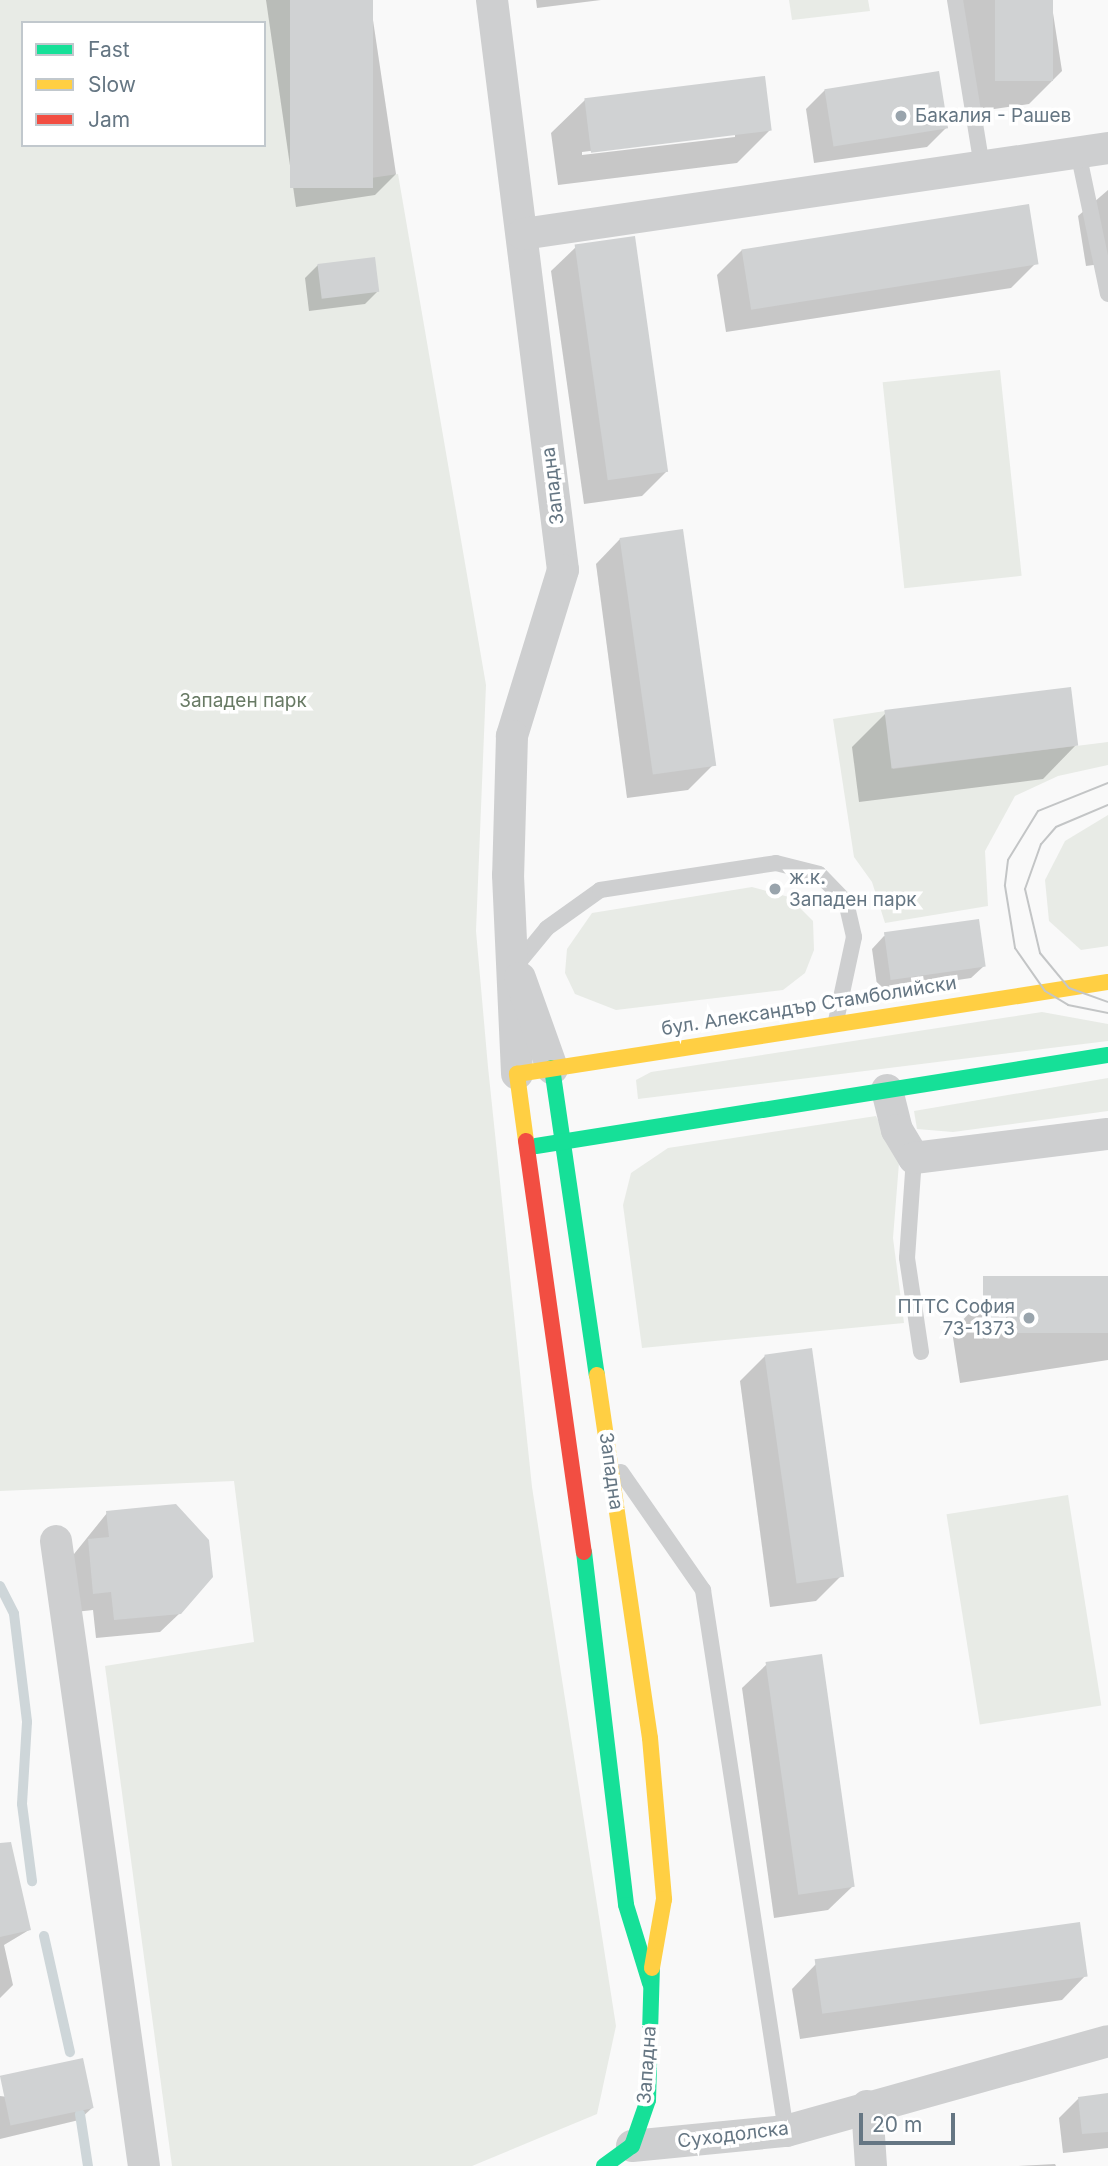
<!DOCTYPE html>
<meta charset="utf-8">
<style>
body{margin:0}
#map{position:relative;width:1108px;height:2166px;overflow:hidden;background:#f9f9f9;font-family:Inter,sans-serif}
div>[style]{position:absolute}
[style*='--x']{left:calc(var(--x)*1px);top:calc(var(--y)*1px);width:calc(var(--w)*1px);rotate:calc(var(--a)*1deg)}
.green>*{inset:0;background:#e8ebe6;transform-origin:0 0}
.shadow>*{inset:0;background:#0003}
.stream>*{height:10px;margin:-5px;padding:0 5px;transform-origin:5px;border-radius:5px;background:#ced6d9}
.building>*{inset:0;background:#d0d2d3;transform-origin:0 0}
.lane>*{height:16px;margin:-8px;padding:0 8px;transform-origin:8px;border-radius:8px;background:#cecfd0}
.street>*{height:32px;margin:-16px;padding:0 16px;transform-origin:16px;border-radius:16px;background:#cecfd0}
.fast>*{height:16px;margin:-8px;padding:0 8px;transform-origin:8px;border-radius:8px;background:#16e098}
.slow>*{height:16px;margin:-8px;padding:0 8px;transform-origin:8px;border-radius:8px;background:#ffcf43}
.jam>*{height:16px;margin:-8px;padding:0 8px;transform-origin:8px;border-radius:8px;background:#f24e42}
.tram>*{height:2px;margin:-1px;padding:0 1px;transform-origin:1px;border-radius:1px;background:#c3c5c6}
.dots>*{width:19px;height:19px;translate:-50% -50%;box-sizing:border-box;border:4px solid #fff;border-radius:50%}
span{translate:-50% -50%;white-space:nowrap;text-align:center;line-height:1.15;-webkit-text-stroke:7px #fff;paint-order:stroke}
.poi-label{font-size:19px;color:#657683}
.left{translate:0 -50%;text-align:left}
.right{translate:-100% -50%;text-align:right}
.street-label{font-size:19px;color:#657683}
.park-label{font-size:19px;color:#687a64}
.legend{position:absolute;left:21px;top:21px;width:245px;height:126px;box-sizing:border-box;background:#fff;border:2px solid #c1c8cd;margin:0;padding:9px 12px;list-style:none;font-size:21px;color:#657683}
.legend li{display:flex;align-items:center;gap:14px;height:35px}
.legend b{width:35px;border:2px solid #c1c8cd}
.scale{position:absolute;left:859px;top:2113px;width:96px;height:32px;box-sizing:border-box;border:4px solid #657683;border-top:0;padding-left:9px;font-size:21px;line-height:24px;white-space:nowrap;color:#657683;-webkit-text-stroke:5px #fff;paint-order:stroke}
</style>
<div id="map">
<div class="green">
<div style="clip-path:polygon(evenodd,0 0,290px 0,317px 186px,398px 174px,486px 685px,476px 931px,488px 1067px,532px 1487px,616px 2026px,597px 2114px,472px 2166px,172px 2166px,105px 1666px,254px 1642px,234px 1481px,0 1491px,0 0,23px 23px,264px 23px,264px 145px,23px 145px,23px 23px)"></div>
<div style="clip-path:polygon(789px 0,868px 0,870px 11px,792px 20px)"></div>
<div style="left:1000px;top:370px;width:207px;height:118px;rotate:84deg"></div>
<div style="clip-path:polygon(885px 711px,893px 769px,1108px 742px,1108px 765px,1058px 776px,1015px 796px,985px 851px,988px 906px,885px 923px,872px 882px,854px 857px,833px 719px)"></div>
<div style="clip-path:polygon(1108px 815px,1108px 946px,1081px 950px,1049px 921px,1045px 880px,1065px 841px)"></div>
<div style="clip-path:polygon(752px 887px,789px 897px,813px 921px,814px 950px,805px 973px,783px 990px,616px 1010px,575px 994px,565px 973px,567px 949px,592px 913px)"></div>
<div style="clip-path:polygon(1042px 1012px,1108px 1024px,1108px 1041px,638px 1099px,636px 1080px,651px 1072px)"></div>
<div style="clip-path:polygon(1108px 1078px,1108px 1111px,953px 1132px,917px 1129px,914px 1111px)"></div>
<div style="clip-path:polygon(876px 1116px,899px 1163px,893px 1238px,904px 1323px,642px 1348px,623px 1205px,631px 1173px,668px 1148px)"></div>
<div style="left:1068px;top:1495px;width:213px;height:123px;rotate:81deg"></div>
</div>
<div class="shadow">
<div style="clip-path:polygon(266px 0,370px 0,396px 174px,375px 195px,296px 207px)"></div>
<div style="clip-path:polygon(536px 0,601px 0,537px 8px)"></div>
<div style="clip-path:polygon(957px 0,1051px 0,1062px 71px,1029px 104px,974px 112px)"></div>
<div style="clip-path:polygon(825px 90px,946px 128px,927px 147px,814px 163px,806px 109px)"></div>
<div style="clip-path:polygon(evenodd,585px 100px,770px 130px,737px 163px,558px 185px,551px 133px,585px 100px,735px 133px,735px 137px,582px 155px,582px 152px,735px 133px)"></div>
<div style="clip-path:polygon(1108px 190px,1108px 263px,1086px 266px,1078px 216px)"></div>
<div style="clip-path:polygon(576px 247px,667px 471px,642px 496px,584px 504px,551px 271px)"></div>
<div style="clip-path:polygon(742px 250px,1036px 263px,1011px 288px,726px 332px,717px 275px)"></div>
<div style="clip-path:polygon(318px 265px,377px 292px,365px 304px,309px 311px,305px 278px)"></div>
<div style="clip-path:polygon(620px 539px,713px 765px,688px 790px,627px 798px,596px 564px)"></div>
<div style="clip-path:polygon(886px 713px,1076px 745px,1043px 779px,859px 802px,852px 747px)"></div>
<div style="clip-path:polygon(884px 936px,984px 966px,971px 978px,878px 992px,872px 949px)"></div>
<div style="clip-path:polygon(1108px 1278px,1108px 1360px,960px 1383px,952px 1331px,985px 1297px)"></div>
<div style="clip-path:polygon(765px 1356px,841px 1576px,816px 1601px,770px 1607px,740px 1381px)"></div>
<div style="clip-path:polygon(107px 1513px,180px 1613px,160px 1632px,96px 1638px,93px 1610px,75px 1612px,70px 1559px)"></div>
<div style="clip-path:polygon(767px 1664px,853px 1886px,828px 1910px,774px 1918px,742px 1688px)"></div>
<div style="clip-path:polygon(0 1893px,29px 1930px,4px 1945px,13px 1985px,0 1998px)"></div>
<div style="clip-path:polygon(816px 1964px,1086px 1975px,1062px 2000px,800px 2039px,792px 1989px)"></div>
<div style="clip-path:polygon(1108px 2095px,1108px 2148px,1063px 2153px,1059px 2118px,1078px 2099px)"></div>
<div style="clip-path:polygon(0 2096px,92px 2108px,79px 2120px,0 2139px)"></div>
<div style="clip-path:polygon(1055px 2164px,1056px 2166px,1018px 2166px)"></div>
</div>
<div class="stream">
<div style="--x:0;--y:1586;--w:31;--a:63"></div>
<div style="--x:14;--y:1614;--w:109;--a:83.1"></div>
<div style="--x:27;--y:1722;--w:82;--a:93.5"></div>
<div style="--x:22;--y:1804;--w:78;--a:82.6"></div>
<div style="--x:44;--y:1936;--w:119;--a:77.4"></div>
<div style="--x:80;--y:2114;--w:53;--a:81.3"></div>
</div>
<div class="building">
<div style="left:290px;top:0;width:83px;height:188px"></div>
<div style="left:995px;top:0;width:58px;height:81px"></div>
<div style="left:939px;top:71px;width:58px;height:116px;rotate:81deg"></div>
<div style="left:765px;top:76px;width:55px;height:182px;rotate:83deg"></div>
<div style="left:1029px;top:204px;width:61px;height:291px;rotate:81deg"></div>
<div style="left:635px;top:236px;width:238px;height:61px;rotate:82deg"></div>
<div style="left:375px;top:257px;width:35px;height:58px;rotate:83deg"></div>
<div style="left:683px;top:529px;width:239px;height:64px;rotate:82deg"></div>
<div style="left:1071px;top:687px;width:59px;height:188px;rotate:83deg"></div>
<div style="left:979px;top:919px;width:48px;height:96px;rotate:82deg"></div>
<div style="left:1108px;top:1276px;width:57px;height:125px;rotate:90deg"></div>
<div style="left:812px;top:1348px;width:231px;height:48px;rotate:82deg"></div>
<div style="clip-path:polygon(176px 1504px,209px 1540px,213px 1577px,181px 1614px,114px 1620px,111px 1592px,93px 1594px,88px 1539px,109px 1537px,106px 1511px)"></div>
<div style="left:822px;top:1654px;width:235px;height:57px;rotate:82deg"></div>
<div style="clip-path:polygon(11px 1842px,31px 1930px,0 1937px,0 1843px)"></div>
<div style="left:1080px;top:1922px;width:55px;height:268px;rotate:82deg"></div>
<div style="left:83px;top:2058px;width:51px;height:85px;rotate:78deg"></div>
<div style="clip-path:polygon(1108px 2093px,1108px 2132px,1082px 2134px,1078px 2097px)"></div>
</div>
<div class="lane">
<div style="--x:955;--y:0;--w:168;--a:80.8"></div>
<div style="--x:1078;--y:152;--w:145;--a:78.1"></div>
<div style="--x:515;--y:967;--w:50;--a:-50.6"></div>
<div style="--x:547;--y:928;--w:65;--a:-35.6"></div>
<div style="--x:600;--y:890;--w:178;--a:-8.7"></div>
<div style="--x:776;--y:863;--w:44;--a:14.3"></div>
<div style="--x:819;--y:874;--w:39;--a:46"></div>
<div style="--x:846;--y:902;--w:36;--a:77"></div>
<div style="--x:854;--y:937;--w:86;--a:102.1"></div>
<div style="--x:914;--y:1158;--w:100;--a:94"></div>
<div style="--x:907;--y:1258;--w:95;--a:81.5"></div>
<div style="--x:621;--y:1472;--w:144;--a:55.2"></div>
<div style="--x:703;--y:1590;--w:547;--a:81.28"></div>
</div>
<div class="street">
<div style="--x:492;--y:0;--w:574;--a:82.9"></div>
<div style="--x:563;--y:570;--w:174;--a:107.1"></div>
<div style="--x:512;--y:736;--w:139;--a:91.6"></div>
<div style="--x:508;--y:875;--w:199;--a:87.4"></div>
<div style="--x:523;--y:234;--w:591;--a:-8.36"></div>
<div style="--x:520;--y:978;--w:96;--a:70.4"></div>
<div style="--x:887;--y:1090;--w:41;--a:76"></div>
<div style="--x:897;--y:1130;--w:33;--a:59"></div>
<div style="--x:914;--y:1158;--w:195;--a:-7.1"></div>
<div style="--x:56;--y:1541;--w:631;--a:81.99"></div>
<div style="--x:867;--y:2106;--w:60;--a:86.2"></div>
<div style="--x:632;--y:2146;--w:155;--a:-5.6"></div>
<div style="--x:786;--y:2131;--w:334;--a:-15.6"></div>
</div>
<div class="fast">
<div style="--x:552;--y:1068;--w:310;--a:81.7"></div>
<div style="--x:536;--y:1146;--w:579;--a:-9.04"></div>
<div style="--x:584;--y:1552;--w:355;--a:83.2"></div>
<div style="--x:626;--y:1905;--w:82;--a:72.9"></div>
<div style="--x:604;--y:2166;--w:34;--a:-36"></div>
<div style="--x:632;--y:2146;--w:49;--a:-70.8"></div>
<div style="--x:648;--y:2100;--w:132;--a:-88.3"></div>
</div>
<div class="slow">
<div style="--x:526;--y:1141;--w:68;--a:-97.7"></div>
<div style="--x:517;--y:1074;--w:598;--a:-8.85"></div>
<div style="--x:597;--y:1375;--w:367;--a:81.7"></div>
<div style="--x:650;--y:1738;--w:162;--a:85"></div>
<div style="--x:664;--y:1899;--w:70;--a:99.9"></div>
</div>
<div class="jam">
<div style="--x:526;--y:1141;--w:415;--a:82"></div>
</div>
<div class="tram">
<div style="--x:1108;--y:783;--w:75;--a:158.2"></div>
<div style="--x:1038;--y:811;--w:57;--a:121.5"></div>
<div style="--x:1008;--y:860;--w:26;--a:97"></div>
<div style="--x:1005;--y:886;--w:63;--a:80.8"></div>
<div style="--x:1015;--y:948;--w:52;--a:55.1"></div>
<div style="--x:1045;--y:991;--w:27;--a:31"></div>
<div style="--x:1068;--y:1005;--w:41;--a:11.3"></div>
<div style="--x:1108;--y:805;--w:56;--a:157.1"></div>
<div style="--x:1056;--y:827;--w:23;--a:131"></div>
<div style="--x:1041;--y:844;--w:48;--a:109.6"></div>
<div style="--x:1025;--y:889;--w:66;--a:76.8"></div>
<div style="--x:1040;--y:953;--w:45;--a:50.4"></div>
<div style="--x:1069;--y:988;--w:41;--a:19.7"></div>
</div>
<div class="dots">
<div style="left:901px;top:116px;background:#99a4ac"></div>
<div style="left:775px;top:889px;background:#99a4ac"></div>
<div style="left:1029px;top:1318px;background:#99a4ac"></div>
</div>
<div class="poi-label">
<span class="left" style="left:915px;top:116px">Бакалия - Рашев</span>
<span class="left" style="left:789px;top:889px">ж.к.<br>Западен парк</span>
<span class="right" style="left:1015px;top:1318px">ПТТС София<br>73-1373</span>
</div>
<div class="street-label">
<span style="left:553px;top:486px;rotate:-97deg">Западна</span>
<span style="left:809px;top:1006px;rotate:-9deg">бул. Александър Стамболийски</span>
<span style="left:611px;top:1471px;rotate:82deg">Западна</span>
<span style="left:647px;top:2065px;rotate:-86deg">Западна</span>
<span style="left:733px;top:2135px;rotate:-7deg">Суходолска</span>
</div>
<div class="park-label">
<span style="left:243px;top:701px">Западен парк</span>
</div>
<ul class="legend">
<li><b style="height:9px;background:#16e098"></b>Fast</li>
<li><b style="height:9px;background:#ffcf43"></b>Slow</li>
<li><b style="height:9px;background:#f24e42"></b>Jam</li>
</ul>
<div class="scale">20 m</div>
</div>
